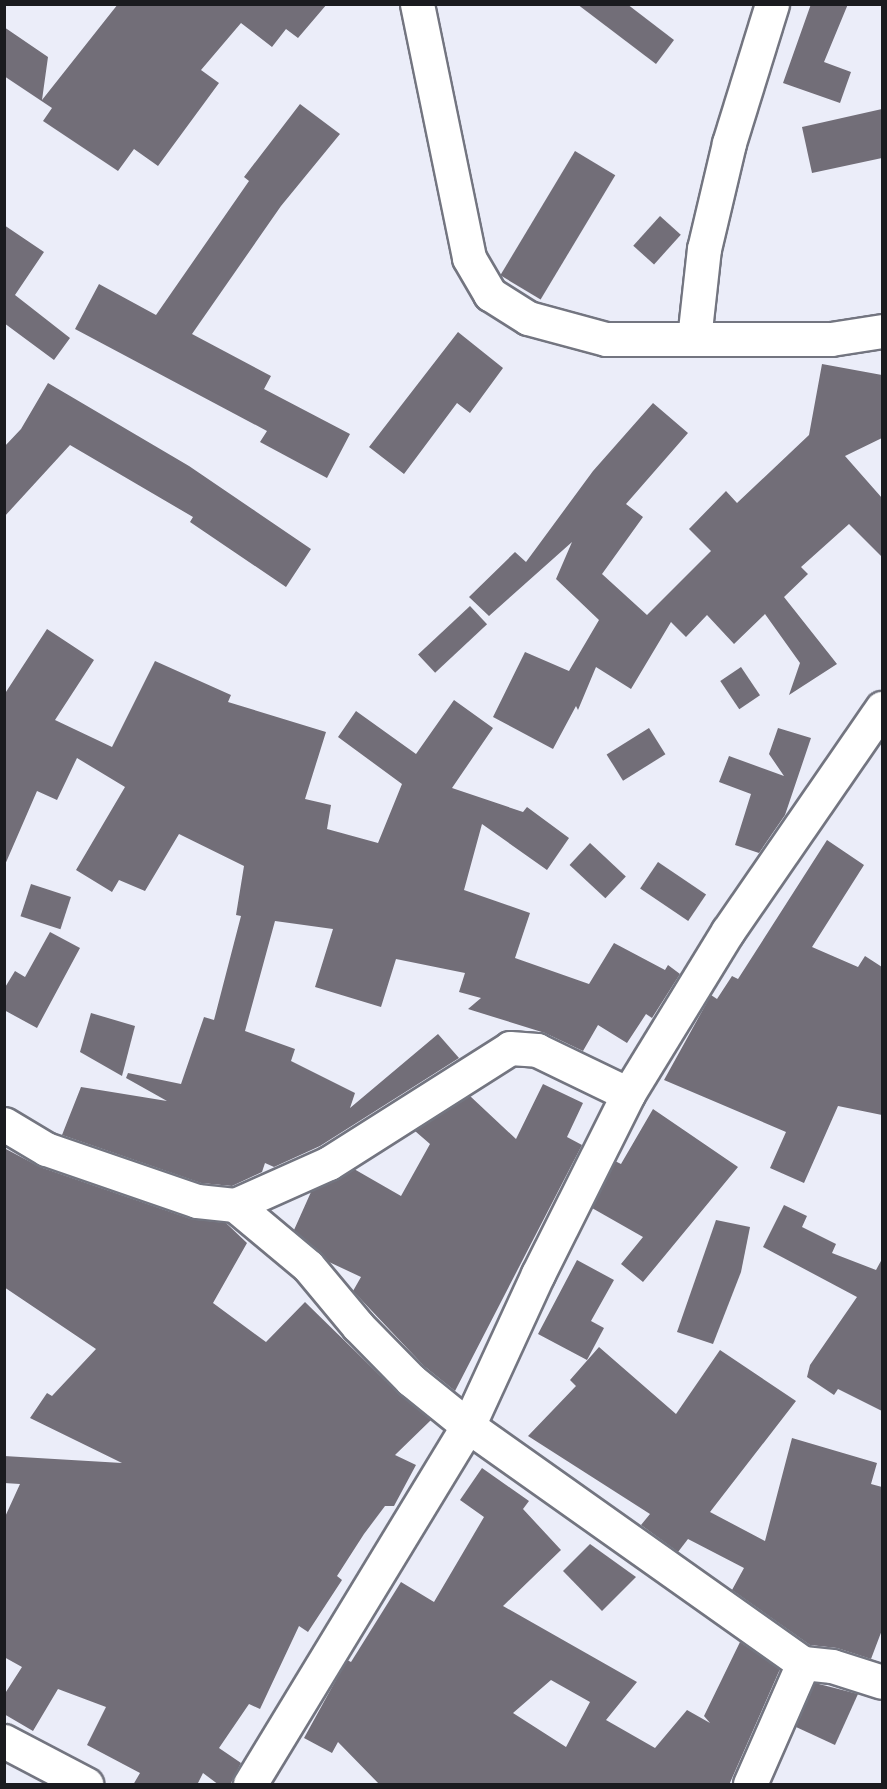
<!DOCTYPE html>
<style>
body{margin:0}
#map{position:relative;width:887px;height:1789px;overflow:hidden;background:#ebedf9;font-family:"Crimson Pro",serif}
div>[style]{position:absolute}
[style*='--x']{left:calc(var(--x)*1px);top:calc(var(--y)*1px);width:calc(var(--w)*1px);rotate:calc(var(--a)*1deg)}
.building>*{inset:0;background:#726e78;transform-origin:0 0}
.roads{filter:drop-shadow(2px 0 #737580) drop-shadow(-2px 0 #737580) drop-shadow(0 2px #737580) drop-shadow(0 -2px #737580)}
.minor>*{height:33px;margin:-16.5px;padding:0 16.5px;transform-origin:16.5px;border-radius:16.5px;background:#fff}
span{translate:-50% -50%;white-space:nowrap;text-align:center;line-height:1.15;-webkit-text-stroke:4.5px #fff;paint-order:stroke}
.frame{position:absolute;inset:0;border:6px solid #1a1b1f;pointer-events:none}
</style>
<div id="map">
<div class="building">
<div style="clip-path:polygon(118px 4px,327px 4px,298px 38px,286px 29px,272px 47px,241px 23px,201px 70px,219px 83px,158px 166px,134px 149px,118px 171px,43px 121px,52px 108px,4px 76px,4px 27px,48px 57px,42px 100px)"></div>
<div style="clip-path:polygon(577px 4px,627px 4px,674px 40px,656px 64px)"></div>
<div style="clip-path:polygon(811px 4px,848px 4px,824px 62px,851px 72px,840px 103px,783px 83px)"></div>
<div style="clip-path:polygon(300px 104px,340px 134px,281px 206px,192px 334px,271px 376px,264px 389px,350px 434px,327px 478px,260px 442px,267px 431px,75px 329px,99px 284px,156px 315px,249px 181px,244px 177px)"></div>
<div style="clip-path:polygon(882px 109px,882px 158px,812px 173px,802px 127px)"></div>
<div style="left:575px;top:151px;width:47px;height:145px;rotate:31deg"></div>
<div style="left:660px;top:216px;width:28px;height:40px;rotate:42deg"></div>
<div style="clip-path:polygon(4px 225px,44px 252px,15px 295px,70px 338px,54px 360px,4px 323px)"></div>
<div style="clip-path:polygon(458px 332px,503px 368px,470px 413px,457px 403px,404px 474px,369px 447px)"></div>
<div style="clip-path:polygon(822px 364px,882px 375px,882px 438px,845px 456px,882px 498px,882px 557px,849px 524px,801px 567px,808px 574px,784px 597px,837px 664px,789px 695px,800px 663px,765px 614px,734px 644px,707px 615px,686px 637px,671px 622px,631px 689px,596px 667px,578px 710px,576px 706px,553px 749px,493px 717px,525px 652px,569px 671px,599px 620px,556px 579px,572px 542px,489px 616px,469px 597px,515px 552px,526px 562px,593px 471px,653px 403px,688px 433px,626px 504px,643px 517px,602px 574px,647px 615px,711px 551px,689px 529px,726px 491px,737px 503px,809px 435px)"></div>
<div style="clip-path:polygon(48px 383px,189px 466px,311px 549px,286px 587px,190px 522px,193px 517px,70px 445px,4px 517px,4px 447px,21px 429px)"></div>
<div style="left:470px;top:606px;width:25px;height:71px;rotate:47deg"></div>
<div style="clip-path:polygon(47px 629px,94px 660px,55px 720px,112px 747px,155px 661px,231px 695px,228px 702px,326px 732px,305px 799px,331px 805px,327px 829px,378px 843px,402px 784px,338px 737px,356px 711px,416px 754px,454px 700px,493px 728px,452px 788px,523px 812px,527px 807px,569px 838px,547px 870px,482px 824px,464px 890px,530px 913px,515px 958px,589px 984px,614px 943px,665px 970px,668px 965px,680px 974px,652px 1018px,646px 1014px,627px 1043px,598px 1025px,583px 1051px,545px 1033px,468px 1009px,481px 998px,459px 992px,465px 973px,396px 959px,381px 1007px,315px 987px,333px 929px,275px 921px,245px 1031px,295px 1049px,291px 1061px,355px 1093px,350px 1108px,438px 1034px,459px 1058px,320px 1146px,274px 1167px,265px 1163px,262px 1172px,232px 1186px,201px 1183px,62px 1135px,81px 1087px,167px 1101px,126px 1078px,128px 1073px,181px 1084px,204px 1017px,214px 1020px,241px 916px,236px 915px,244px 866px,179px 834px,145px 891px,119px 880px,112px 892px,76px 870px,125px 787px,77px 758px,57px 800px,37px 791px,4px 867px,4px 695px)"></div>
<div style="left:741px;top:667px;width:34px;height:25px;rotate:56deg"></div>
<div style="left:649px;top:728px;width:31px;height:50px;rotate:58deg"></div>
<div style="clip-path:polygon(778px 728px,811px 738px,785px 815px,759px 853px,735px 845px,751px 794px,719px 782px,729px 756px,784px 776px,769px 754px)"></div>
<div style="clip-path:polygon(827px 840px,864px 865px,812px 947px,858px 967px,865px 956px,882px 967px,882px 1115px,838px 1106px,804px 1183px,770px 1168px,786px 1132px,664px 1080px,711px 995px,717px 999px,732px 976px,738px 979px)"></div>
<div style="left:590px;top:843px;width:49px;height:30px;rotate:43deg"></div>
<div style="left:658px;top:862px;width:58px;height:32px;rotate:34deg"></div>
<div style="left:31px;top:884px;width:42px;height:34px;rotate:18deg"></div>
<div style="clip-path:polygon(50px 932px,80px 948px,37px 1028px,4px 1010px,4px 989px,15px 971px,25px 977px)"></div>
<div style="clip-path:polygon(91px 1013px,135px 1026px,122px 1076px,80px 1052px)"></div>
<div style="clip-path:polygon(543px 1084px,583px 1103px,567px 1137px,582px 1145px,455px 1391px,424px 1366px,353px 1291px,361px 1277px,329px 1262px,294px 1230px,311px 1192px,354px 1169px,401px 1196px,430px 1144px,415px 1131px,470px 1096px,516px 1139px)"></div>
<div style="clip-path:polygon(653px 1109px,738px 1167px,643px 1282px,621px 1264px,643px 1237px,592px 1208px,615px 1161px,621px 1164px)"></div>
<div style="clip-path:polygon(4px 1148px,40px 1167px,191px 1219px,226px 1223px,247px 1243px,213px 1303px,266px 1342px,305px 1302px,398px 1393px,431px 1420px,395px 1455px,416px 1465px,394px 1506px,385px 1506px,364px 1534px,337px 1576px,342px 1580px,308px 1632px,299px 1626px,260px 1709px,249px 1704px,219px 1748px,241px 1763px,230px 1785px,219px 1785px,203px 1773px,197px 1785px,133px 1785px,140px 1773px,87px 1745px,106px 1707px,58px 1689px,33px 1731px,4px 1714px,4px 1695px,22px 1667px,4px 1657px,4px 1519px,20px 1484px,4px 1483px,4px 1456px,122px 1463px,30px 1418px,47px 1393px,52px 1396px,96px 1349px,4px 1287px)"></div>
<div style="clip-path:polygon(784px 1205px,807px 1216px,802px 1227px,836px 1244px,832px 1253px,876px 1270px,882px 1259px,882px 1411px,838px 1389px,834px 1395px,807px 1377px,810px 1365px,857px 1297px,763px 1247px)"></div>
<div style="clip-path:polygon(716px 1220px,750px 1227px,741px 1272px,713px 1344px,677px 1332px)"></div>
<div style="clip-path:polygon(577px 1260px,614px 1280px,591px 1321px,604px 1328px,587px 1360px,538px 1334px)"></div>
<div style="clip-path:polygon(599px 1347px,676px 1414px,720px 1350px,796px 1401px,710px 1512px,765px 1541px,792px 1438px,877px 1463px,871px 1484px,882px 1487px,882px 1630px,871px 1659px,837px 1648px,810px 1645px,732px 1590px,744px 1568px,688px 1539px,678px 1552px,641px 1525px,650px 1514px,528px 1436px,576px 1386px,570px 1380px)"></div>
<div style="clip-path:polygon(evenodd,482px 1468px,529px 1501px,523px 1509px,561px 1550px,503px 1606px,637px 1682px,606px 1720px,655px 1748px,687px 1710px,710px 1723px,704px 1716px,740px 1642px,780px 1669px,729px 1785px,380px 1785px,338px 1742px,332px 1753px,304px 1738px,347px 1660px,351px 1662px,401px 1582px,434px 1602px,484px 1517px,460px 1500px,482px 1468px,551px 1680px,590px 1702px,566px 1747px,513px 1713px,551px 1680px)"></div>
<div style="clip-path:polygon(590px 1544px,636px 1577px,602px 1611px,563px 1571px)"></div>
<div style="clip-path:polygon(815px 1683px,858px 1694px,835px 1745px,796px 1727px)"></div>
</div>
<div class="roads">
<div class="minor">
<div style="--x:417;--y:4;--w:259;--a:78.4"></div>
<div style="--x:469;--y:258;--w:42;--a:59.7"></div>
<div style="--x:490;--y:294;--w:45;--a:32.3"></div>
<div style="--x:528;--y:318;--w:81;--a:15.1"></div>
<div style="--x:606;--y:339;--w:225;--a:0"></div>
<div style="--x:831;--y:339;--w:52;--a:-8.9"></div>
<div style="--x:694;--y:339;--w:91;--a:-83.7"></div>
<div style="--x:704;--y:249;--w:109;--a:-76.7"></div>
<div style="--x:729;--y:143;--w:145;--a:-72.8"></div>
<div style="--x:4;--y:1124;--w:49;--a:30.8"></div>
<div style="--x:46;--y:1149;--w:160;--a:19"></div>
<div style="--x:197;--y:1201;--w:38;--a:6"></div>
<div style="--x:235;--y:1205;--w:103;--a:-24.1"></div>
<div style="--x:329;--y:1163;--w:214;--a:-32.4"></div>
<div style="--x:510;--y:1048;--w:27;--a:4"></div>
<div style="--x:537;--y:1050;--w:101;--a:25.8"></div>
<div style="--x:235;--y:1205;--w:95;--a:39.9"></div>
<div style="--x:308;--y:1266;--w:78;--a:50.2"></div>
<div style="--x:358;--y:1326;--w:76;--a:45.5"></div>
<div style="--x:411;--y:1380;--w:73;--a:38.9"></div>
<div style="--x:468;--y:1426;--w:410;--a:35.3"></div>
<div style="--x:803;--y:1663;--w:29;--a:6"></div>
<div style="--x:832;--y:1666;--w:52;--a:17.7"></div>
<div style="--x:4;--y:1741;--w:93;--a:27.7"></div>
<div style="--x:250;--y:1784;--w:419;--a:-58.7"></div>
<div style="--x:468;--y:1426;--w:167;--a:-65.3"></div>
<div style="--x:538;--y:1274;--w:201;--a:-63.4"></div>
<div style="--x:628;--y:1094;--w:191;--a:-58.5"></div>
<div style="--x:728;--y:931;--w:271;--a:-55.4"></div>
<div style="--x:750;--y:1784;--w:132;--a:-66.3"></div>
</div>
</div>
<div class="frame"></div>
</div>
